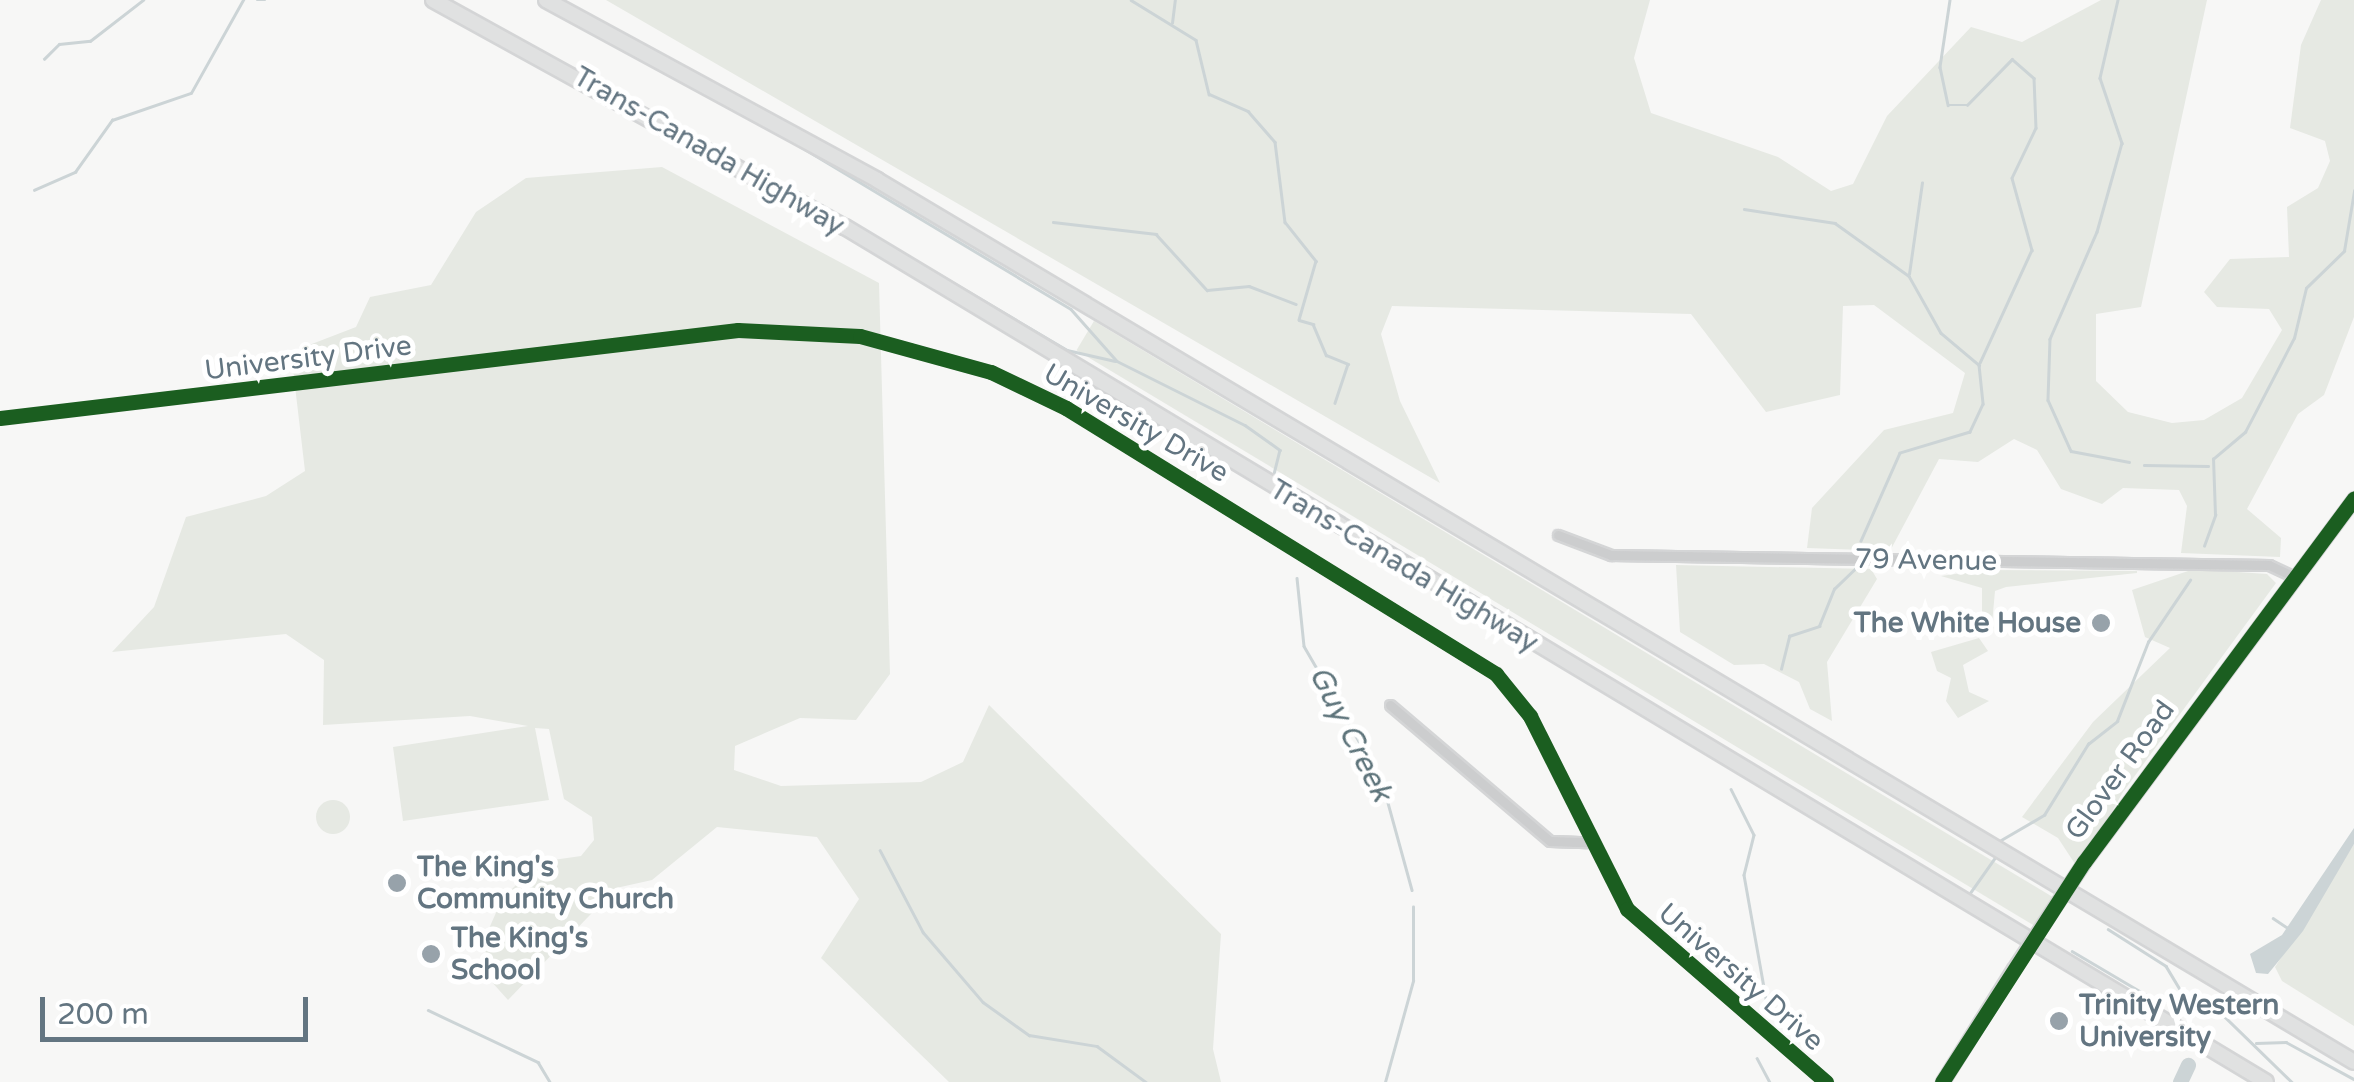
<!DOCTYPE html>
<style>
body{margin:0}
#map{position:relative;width:2354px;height:1082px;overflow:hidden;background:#f7f7f6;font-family:"Varela Round",sans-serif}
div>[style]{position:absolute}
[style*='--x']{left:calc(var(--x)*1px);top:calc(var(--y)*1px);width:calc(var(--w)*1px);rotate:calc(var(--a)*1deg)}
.green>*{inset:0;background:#e6e9e3;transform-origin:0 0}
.round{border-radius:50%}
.water>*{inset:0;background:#ccd4d6}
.stream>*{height:2.5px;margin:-1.25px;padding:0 1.25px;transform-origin:1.25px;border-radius:1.25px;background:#ccd4d6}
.river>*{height:15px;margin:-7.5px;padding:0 7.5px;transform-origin:7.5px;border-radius:7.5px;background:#ccd4d6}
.roads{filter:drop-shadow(2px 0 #d4d5d6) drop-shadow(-2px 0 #d4d5d6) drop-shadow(0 2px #d4d5d6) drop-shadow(0 -2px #d4d5d6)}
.minor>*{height:9px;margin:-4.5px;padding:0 4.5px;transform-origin:4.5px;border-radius:4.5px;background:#cccdce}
.major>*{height:11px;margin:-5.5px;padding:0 5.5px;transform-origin:5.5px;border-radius:5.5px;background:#e0e1e1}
.highway>*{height:14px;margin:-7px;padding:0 7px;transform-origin:7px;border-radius:7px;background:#e0e1e1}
.bridges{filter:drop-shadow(2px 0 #d4d5d6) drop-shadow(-2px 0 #d4d5d6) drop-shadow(0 2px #d4d5d6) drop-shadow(0 -2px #d4d5d6)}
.major-bridge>*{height:11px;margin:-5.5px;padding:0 5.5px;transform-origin:5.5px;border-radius:5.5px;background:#e0e1e1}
.cycleway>*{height:15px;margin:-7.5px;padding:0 7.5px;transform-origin:7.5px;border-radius:7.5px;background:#1b5e20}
.dots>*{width:28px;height:28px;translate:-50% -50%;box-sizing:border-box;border:5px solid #fff;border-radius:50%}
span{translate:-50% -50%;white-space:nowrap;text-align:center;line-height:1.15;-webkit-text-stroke:10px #fff;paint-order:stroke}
.street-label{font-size:28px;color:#637581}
.poi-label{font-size:28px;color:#637581;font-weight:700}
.right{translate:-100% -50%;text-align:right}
.left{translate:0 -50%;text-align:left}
.water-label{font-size:30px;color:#5e747b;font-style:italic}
.scale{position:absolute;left:40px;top:997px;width:268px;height:45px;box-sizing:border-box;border:5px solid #637581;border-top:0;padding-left:12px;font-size:30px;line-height:35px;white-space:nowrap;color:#637581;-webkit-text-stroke:8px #fff;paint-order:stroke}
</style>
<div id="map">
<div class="green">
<div style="clip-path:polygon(606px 0,1650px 0,1634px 58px,1651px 113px,1778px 157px,1831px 191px,1853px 184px,1887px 116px,1971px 27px,2022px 42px,2101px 0,2207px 0,2141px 307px,2096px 314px,2096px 381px,2128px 412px,2172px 423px,2204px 420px,2242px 398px,2282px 330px,2269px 309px,2217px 307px,2204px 292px,2230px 259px,2289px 257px,2287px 207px,2318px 188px,2330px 161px,2325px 141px,2290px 128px,2301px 45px,2321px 0,2354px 0,2354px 317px,2324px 395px,2298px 414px,2247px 509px,2281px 538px,2280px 557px,2181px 553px,2187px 506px,2179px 490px,2123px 488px,2102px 504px,2061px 489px,2037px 450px,2014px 439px,1978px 462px,1939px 459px,1890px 551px,1807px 548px,1812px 508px,1884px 430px,1953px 413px,1965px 373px,1874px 305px,1843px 306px,1840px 395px,1766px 412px,1691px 314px,1392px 306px,1381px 334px,1400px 401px,1440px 483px)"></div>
<div style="clip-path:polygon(662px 167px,879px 283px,890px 674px,856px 720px,800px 718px,735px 746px,734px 770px,781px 786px,921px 782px,963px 762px,989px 705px,1221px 934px,1213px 1049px,1221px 1082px,949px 1082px,821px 958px,859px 899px,817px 837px,717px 827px,652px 880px,616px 888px,508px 1000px,490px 980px,484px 940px,502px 899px,539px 862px,581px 856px,594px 840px,592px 817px,564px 799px,549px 729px,535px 728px,549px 800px,403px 821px,393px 747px,528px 726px,470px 716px,323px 725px,324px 660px,286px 634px,112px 652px,154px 607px,186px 517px,266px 496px,305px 471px,291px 352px,356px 327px,370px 297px,431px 285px,476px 212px,526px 178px)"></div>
<div style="left:1094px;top:321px;width:1119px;height:34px;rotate:31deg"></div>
<div style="clip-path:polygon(1676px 565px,1871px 569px,1877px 579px,1827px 662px,1832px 721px,1810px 709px,1799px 682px,1764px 664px,1734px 665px,1680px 632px)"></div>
<div style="clip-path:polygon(2194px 569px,2267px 574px,2276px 583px,2123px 792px,2079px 870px,2058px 838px,2022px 817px,2093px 722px,2170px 648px,2145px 637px,2132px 590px)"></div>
<div style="clip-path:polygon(1983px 570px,2137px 571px,2137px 573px,2006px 587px,1995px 591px,1992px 624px,1982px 631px,1982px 588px,1941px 576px)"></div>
<div style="clip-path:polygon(1979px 638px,1988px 651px,1963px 665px,1969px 692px,1989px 701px,1958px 718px,1946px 701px,1951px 678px,1937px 671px,1931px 652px)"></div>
<div class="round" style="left:316px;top:800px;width:34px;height:34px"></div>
<div style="clip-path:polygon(2354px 844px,2354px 1026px,2282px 981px,2275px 967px)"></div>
</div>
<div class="water">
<div style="clip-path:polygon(2354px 828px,2354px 844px,2303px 931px,2268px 974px,2256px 973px,2250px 954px,2282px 935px)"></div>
</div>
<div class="stream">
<div style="--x:257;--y:0;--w:8;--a:0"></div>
<div style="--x:1131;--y:0;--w:76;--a:31.6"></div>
<div style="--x:1196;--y:40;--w:56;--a:76.5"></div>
<div style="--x:1209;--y:94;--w:43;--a:23.6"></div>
<div style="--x:1248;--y:111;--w:41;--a:48.9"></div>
<div style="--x:1275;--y:142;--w:81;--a:82.9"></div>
<div style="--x:1285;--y:222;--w:50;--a:51.5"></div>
<div style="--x:1316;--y:261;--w:61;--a:106.1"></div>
<div style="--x:1299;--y:320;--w:15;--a:16"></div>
<div style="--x:1313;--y:324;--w:34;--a:67"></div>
<div style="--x:1326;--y:355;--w:24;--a:22"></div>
<div style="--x:1348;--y:364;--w:41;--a:108.4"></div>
<div style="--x:1950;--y:0;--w:68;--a:98.5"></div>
<div style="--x:1940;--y:67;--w:39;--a:78"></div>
<div style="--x:1948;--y:105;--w:19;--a:0"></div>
<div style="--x:1967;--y:105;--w:64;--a:-45.6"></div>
<div style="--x:2012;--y:59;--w:29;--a:41"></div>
<div style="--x:2034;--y:78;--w:50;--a:87.7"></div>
<div style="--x:2036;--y:128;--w:55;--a:115.6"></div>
<div style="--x:2012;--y:178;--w:75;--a:74.5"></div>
<div style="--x:2032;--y:250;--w:124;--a:114.7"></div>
<div style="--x:2118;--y:0;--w:80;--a:103"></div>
<div style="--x:2100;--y:78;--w:69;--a:71.3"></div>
<div style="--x:2122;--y:143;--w:92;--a:105.7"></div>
<div style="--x:2097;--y:232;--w:117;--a:113.7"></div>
<div style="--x:2050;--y:339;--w:61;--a:91.9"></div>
<div style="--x:2048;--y:400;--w:56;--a:65.7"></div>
<div style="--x:2071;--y:451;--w:59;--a:10.7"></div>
<div style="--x:1172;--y:23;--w:23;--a:-83"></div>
<div style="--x:44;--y:59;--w:21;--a:-45"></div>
<div style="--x:59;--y:44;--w:31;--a:-6"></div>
<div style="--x:90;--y:41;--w:67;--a:-37.7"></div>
<div style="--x:798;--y:145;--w:318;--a:31"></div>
<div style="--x:1071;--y:309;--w:69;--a:48.5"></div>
<div style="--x:1117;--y:361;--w:143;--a:26.6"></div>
<div style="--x:1245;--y:425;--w:43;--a:35.5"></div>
<div style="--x:1280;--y:450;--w:25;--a:104"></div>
<div style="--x:34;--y:190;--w:45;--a:-23.7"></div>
<div style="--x:75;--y:172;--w:64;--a:-54.6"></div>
<div style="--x:112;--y:120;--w:83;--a:-18.9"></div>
<div style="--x:191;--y:93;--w:107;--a:-60.8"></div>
<div style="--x:822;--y:205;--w:285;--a:30.6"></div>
<div style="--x:1067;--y:350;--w:49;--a:12.9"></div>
<div style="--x:1744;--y:209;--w:92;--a:8.7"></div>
<div style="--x:1835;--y:223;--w:91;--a:35.6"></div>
<div style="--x:1909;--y:276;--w:65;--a:60.7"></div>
<div style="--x:1941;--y:333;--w:50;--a:40.1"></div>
<div style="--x:1979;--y:365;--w:39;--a:84"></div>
<div style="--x:1983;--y:404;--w:31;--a:115"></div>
<div style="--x:1970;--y:432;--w:73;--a:163.3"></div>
<div style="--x:1900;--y:453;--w:96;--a:113.9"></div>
<div style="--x:1053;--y:222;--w:104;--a:6.6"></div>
<div style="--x:1156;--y:234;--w:76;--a:47.7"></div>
<div style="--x:1207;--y:290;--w:42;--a:-5.4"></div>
<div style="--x:1249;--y:286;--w:50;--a:21"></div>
<div style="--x:1909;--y:274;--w:92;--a:-81.9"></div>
<div style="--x:2144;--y:465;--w:64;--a:0.9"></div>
<div style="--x:2204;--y:546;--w:33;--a:-70"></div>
<div style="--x:2215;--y:515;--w:56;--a:-92"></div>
<div style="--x:2213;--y:459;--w:42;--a:-40.2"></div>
<div style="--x:2245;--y:432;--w:106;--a:-62.5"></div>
<div style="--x:2294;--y:338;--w:51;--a:-76.5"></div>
<div style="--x:2306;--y:288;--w:53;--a:-44.2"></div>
<div style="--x:2344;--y:251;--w:61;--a:-80.5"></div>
<div style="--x:1297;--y:578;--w:68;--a:84.1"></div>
<div style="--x:1304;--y:646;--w:156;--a:60"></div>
<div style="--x:1382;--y:781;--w:113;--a:74.6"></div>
<div style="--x:1781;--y:669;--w:34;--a:-76"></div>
<div style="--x:1789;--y:636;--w:32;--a:-18"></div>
<div style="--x:1819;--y:626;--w:40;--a:-68"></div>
<div style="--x:1834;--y:589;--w:30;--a:-44"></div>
<div style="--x:1731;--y:789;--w:51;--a:63.4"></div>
<div style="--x:1754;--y:835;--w:41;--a:104"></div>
<div style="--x:1744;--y:875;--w:126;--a:79.9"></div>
<div style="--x:2001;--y:840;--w:50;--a:-30.2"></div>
<div style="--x:2044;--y:815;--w:84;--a:-58.2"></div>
<div style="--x:2088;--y:744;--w:37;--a:-38"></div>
<div style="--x:2117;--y:721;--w:85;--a:-68.6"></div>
<div style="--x:2148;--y:642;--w:75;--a:-55.9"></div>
<div style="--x:880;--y:850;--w:93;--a:62.3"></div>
<div style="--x:923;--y:932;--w:92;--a:49.4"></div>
<div style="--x:983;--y:1002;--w:57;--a:35.7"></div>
<div style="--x:1029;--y:1035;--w:69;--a:9.2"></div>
<div style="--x:1097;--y:1046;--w:61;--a:36.3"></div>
<div style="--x:1970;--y:893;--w:42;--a:-54.8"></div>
<div style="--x:2273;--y:918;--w:18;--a:34"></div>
<div style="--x:2108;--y:929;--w:69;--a:32.5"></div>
<div style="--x:2166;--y:966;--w:39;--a:59"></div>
<div style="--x:2072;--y:951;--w:88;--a:30.6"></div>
<div style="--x:2148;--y:996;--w:76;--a:13.7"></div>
<div style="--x:2222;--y:1014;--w:98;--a:44.2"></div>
<div style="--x:428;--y:1010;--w:122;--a:25.3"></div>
<div style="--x:538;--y:1062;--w:23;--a:59"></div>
<div style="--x:2223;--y:1013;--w:11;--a:-49"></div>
<div style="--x:2256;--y:1043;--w:30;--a:-2"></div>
<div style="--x:2286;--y:1042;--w:77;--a:28.6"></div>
<div style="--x:1757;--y:1058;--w:27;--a:62"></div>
<div style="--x:1385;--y:1082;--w:105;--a:-74.5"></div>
<div style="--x:1413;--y:981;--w:74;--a:-90"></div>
</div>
<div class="river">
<div style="--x:2180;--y:1082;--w:19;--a:-65"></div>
</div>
<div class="roads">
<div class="minor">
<div style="--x:0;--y:418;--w:743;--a:-6.8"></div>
<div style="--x:738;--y:330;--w:122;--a:2.8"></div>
<div style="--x:860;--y:336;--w:136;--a:15.4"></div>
<div style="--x:991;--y:372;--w:83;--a:25.6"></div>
<div style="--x:1066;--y:408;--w:506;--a:31.74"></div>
<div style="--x:1496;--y:674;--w:54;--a:51"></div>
<div style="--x:1530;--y:716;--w:216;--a:63.3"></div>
<div style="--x:1627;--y:909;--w:264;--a:41"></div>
<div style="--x:1558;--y:535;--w:57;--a:20.7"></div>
<div style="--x:1611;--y:555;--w:658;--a:0.87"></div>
<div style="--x:2269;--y:565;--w:29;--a:25"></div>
<div style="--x:1390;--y:705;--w:210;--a:40.4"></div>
<div style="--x:1550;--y:841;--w:37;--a:2"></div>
</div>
<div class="major">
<div style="--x:2084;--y:862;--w:453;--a:-53.4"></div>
<div style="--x:1942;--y:1082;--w:133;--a:-57.9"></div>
</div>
<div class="highway">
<div style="--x:433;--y:0;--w:470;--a:28.9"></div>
<div style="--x:845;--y:227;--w:1658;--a:31.03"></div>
<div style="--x:546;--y:0;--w:377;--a:28.5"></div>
<div style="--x:877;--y:180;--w:1720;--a:30.84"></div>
</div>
</div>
<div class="bridges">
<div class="major-bridge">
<div style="--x:2013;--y:969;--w:128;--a:-56.4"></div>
</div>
</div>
<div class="cycleway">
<div style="--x:0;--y:418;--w:743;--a:-6.8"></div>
<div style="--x:738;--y:330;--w:122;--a:2.8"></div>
<div style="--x:860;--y:336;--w:136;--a:15.4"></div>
<div style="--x:991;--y:372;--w:83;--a:25.6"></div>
<div style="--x:1066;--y:408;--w:506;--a:31.74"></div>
<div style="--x:1496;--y:674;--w:54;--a:51"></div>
<div style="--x:1530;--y:716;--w:216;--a:63.3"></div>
<div style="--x:1627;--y:909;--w:264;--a:41"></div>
<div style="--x:1942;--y:1082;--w:262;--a:-57.2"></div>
<div style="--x:2084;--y:862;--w:453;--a:-53.4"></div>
</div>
<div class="dots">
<div style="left:2101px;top:623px;background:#97a2aa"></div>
<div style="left:397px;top:883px;background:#97a2aa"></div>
<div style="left:431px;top:954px;background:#97a2aa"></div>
<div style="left:2059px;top:1021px;background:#97a2aa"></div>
</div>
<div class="street-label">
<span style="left:709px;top:151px;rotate:30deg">Trans-Canada Highway</span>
<span style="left:308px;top:358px;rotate:-7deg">University Drive</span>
<span style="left:1136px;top:423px;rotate:30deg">University Drive</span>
<span style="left:1926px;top:560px;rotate:1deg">79 Avenue</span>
<span style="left:1404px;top:566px;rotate:31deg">Trans-Canada Highway</span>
<span style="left:2120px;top:770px;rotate:-54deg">Glover Road</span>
<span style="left:1741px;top:977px;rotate:41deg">University Drive</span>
</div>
<div class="poi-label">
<span class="right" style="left:2081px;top:623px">The White House</span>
<span class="left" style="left:417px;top:883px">The King's<br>Community Church</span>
<span class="left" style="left:451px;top:954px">The King's<br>School</span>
<span class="left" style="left:2079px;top:1021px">Trinity Western<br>University</span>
</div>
<div class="water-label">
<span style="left:1350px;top:734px;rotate:63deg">Guy Creek</span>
</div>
<div class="scale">200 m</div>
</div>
